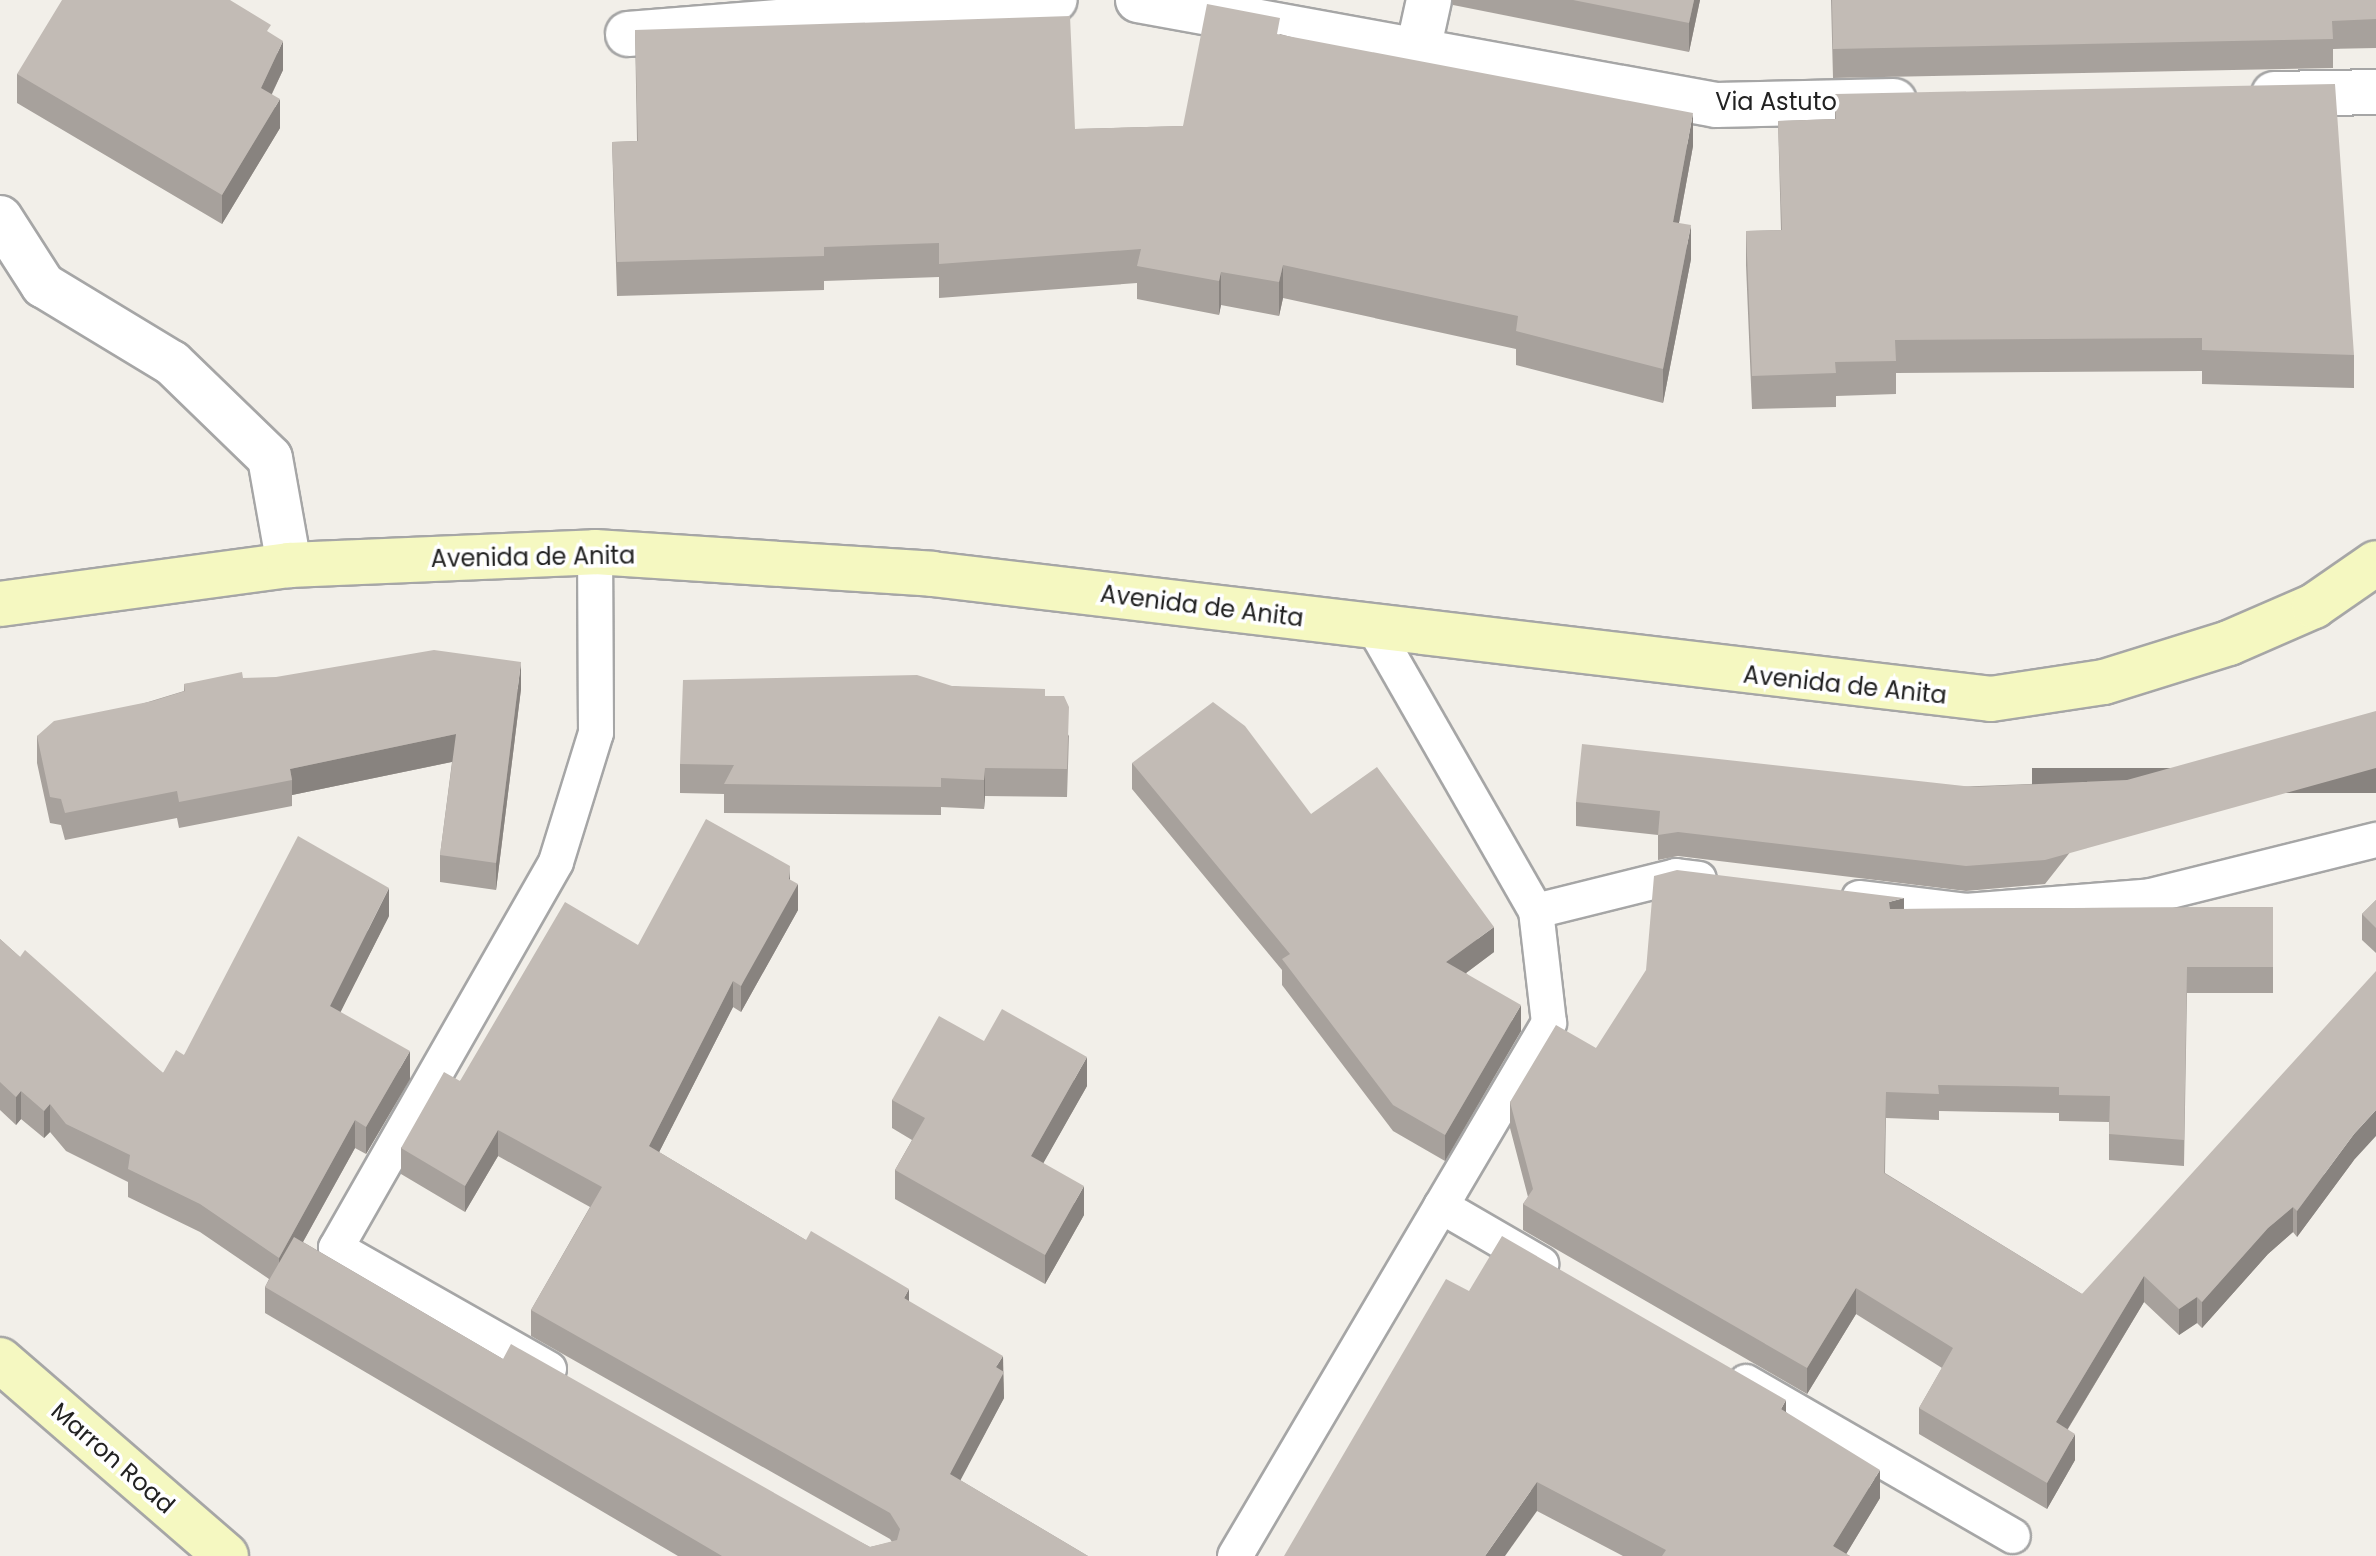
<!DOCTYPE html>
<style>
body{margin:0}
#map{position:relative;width:2376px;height:1556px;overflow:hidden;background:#f2efe9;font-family:Poppins,sans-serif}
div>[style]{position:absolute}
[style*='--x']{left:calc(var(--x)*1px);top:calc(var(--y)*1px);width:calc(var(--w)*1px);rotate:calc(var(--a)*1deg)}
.roads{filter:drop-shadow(2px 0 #a6a6a6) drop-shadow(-2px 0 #a6a6a6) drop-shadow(0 2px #a6a6a6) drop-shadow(0 -2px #a6a6a6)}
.lane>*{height:34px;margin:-17px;padding:0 17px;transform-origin:17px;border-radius:17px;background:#fff}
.street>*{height:44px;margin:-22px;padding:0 22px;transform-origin:22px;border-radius:22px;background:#fff}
.secondary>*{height:44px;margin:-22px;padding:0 22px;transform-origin:22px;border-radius:22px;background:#f5f8c1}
.wall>*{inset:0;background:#a7a19c}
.shaded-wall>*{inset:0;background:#88837f;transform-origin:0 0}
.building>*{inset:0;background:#c2bbb5}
span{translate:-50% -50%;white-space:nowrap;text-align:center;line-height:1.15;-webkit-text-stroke:7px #fff;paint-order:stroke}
.street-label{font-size:24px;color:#222}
</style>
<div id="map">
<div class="roads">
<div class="lane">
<div style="--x:1859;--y:898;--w:108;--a:6.9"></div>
<div style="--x:1966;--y:911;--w:186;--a:-4.6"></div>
<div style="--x:2151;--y:896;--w:232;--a:-14"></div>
<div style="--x:1536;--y:911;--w:144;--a:-14"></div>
<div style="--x:1676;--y:876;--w:23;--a:7"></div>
<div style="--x:1441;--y:1206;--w:116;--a:30.1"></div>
<div style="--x:549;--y:1369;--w:245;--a:-150.4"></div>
<div style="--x:336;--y:1248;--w:444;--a:-60.3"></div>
<div style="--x:556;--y:862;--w:135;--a:-72.8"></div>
<div style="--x:596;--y:733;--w:181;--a:-90.3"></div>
<div style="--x:1746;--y:1382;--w:308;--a:30"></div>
<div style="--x:1235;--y:1556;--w:619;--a:-59.5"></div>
<div style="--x:1549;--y:1023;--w:113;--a:-96.6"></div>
<div style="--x:1536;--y:911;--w:328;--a:-119.8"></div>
</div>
<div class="street">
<div style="--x:1138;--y:0;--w:587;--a:10.3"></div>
<div style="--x:1716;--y:105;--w:178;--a:-1.3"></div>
<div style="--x:628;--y:34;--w:428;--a:-4.6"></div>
<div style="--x:1418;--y:50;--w:51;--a:-77.6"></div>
<div style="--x:2274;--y:94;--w:102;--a:-1.1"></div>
<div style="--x:0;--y:218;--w:80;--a:57.3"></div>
<div style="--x:43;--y:285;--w:151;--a:31.2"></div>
<div style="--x:172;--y:363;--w:136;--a:44.1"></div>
<div style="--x:270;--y:458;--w:109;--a:79.9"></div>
</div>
<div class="secondary">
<div style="--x:0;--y:604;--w:292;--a:-7.7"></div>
<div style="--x:289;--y:565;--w:306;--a:-2.4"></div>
<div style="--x:595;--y:552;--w:338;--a:3.7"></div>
<div style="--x:932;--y:574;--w:1066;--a:6.73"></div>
<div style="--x:1991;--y:699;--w:114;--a:-8.6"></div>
<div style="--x:2104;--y:682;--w:131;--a:-17.3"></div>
<div style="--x:2229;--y:643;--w:93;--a:-23.5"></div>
<div style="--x:2314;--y:606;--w:75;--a:-34.7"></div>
<div style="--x:0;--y:1360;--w:299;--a:40.9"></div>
</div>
</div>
<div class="wall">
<div style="clip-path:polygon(1452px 0,1700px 0,1689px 52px,1453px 5px)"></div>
<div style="clip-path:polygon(1831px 0,2376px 0,2376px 48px,2333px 49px,2333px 68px,1833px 78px)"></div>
<div style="clip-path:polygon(635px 30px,1075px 129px,1183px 126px,1280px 34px,1693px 146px,1679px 223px,1691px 259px,1663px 403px,1516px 365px,1516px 349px,1283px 298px,1279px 316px,1221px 305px,1219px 315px,1137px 299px,1137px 283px,939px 298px,939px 277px,824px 281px,824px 290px,617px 296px,612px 142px,637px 141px)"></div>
<div style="clip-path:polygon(271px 34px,283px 70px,272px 94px,280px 128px,222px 224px,17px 103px,17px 74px)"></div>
<div style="clip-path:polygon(1835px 94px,2354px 355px,2354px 388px,2202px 384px,2202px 371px,1896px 373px,1896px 394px,1836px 396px,1836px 407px,1752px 409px,1746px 265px,1746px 231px,1781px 230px,1778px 121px,1835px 119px)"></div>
<div style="clip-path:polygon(243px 678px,521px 689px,496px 890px,440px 882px,440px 855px,452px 762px,292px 795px,292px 806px,179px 828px,177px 818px,65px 840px,61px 825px,50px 823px,37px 763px,37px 736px,184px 691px,184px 684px)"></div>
<div style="clip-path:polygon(952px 686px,1045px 696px,1069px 736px,1067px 797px,985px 796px,984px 809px,941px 807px,941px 815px,724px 813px,724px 794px,680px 793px,680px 764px)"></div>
<div style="clip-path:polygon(1132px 763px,1311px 814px,1494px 952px,1466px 973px,1521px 1031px,1445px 1161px,1393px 1131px,1282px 985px,1282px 970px,1132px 789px)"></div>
<div style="clip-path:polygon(2127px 780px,2045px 884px,1966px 891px,1678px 856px,1658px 860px,1658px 835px,1576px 826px,1576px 802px)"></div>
<div style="clip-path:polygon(790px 880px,798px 910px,741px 1012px,733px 1007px,659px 1152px,909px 1302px,1003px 1371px,1004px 1398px,960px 1480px,1088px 1556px,678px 1556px,265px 1313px,265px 1287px,269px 1279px,200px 1232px,128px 1197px,128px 1182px,66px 1151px,50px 1132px,44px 1138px,21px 1119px,16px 1125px,0 1110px,0 939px,20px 957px,163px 1073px,184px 1055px,389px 916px,340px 1012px,410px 1079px,366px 1154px,355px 1148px,303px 1242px,503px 1359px,870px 1547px,892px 1542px,890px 1539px,531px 1336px,531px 1310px,590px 1207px,498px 1156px,465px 1212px,401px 1174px,401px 1148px,460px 1081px,638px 945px)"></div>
<div style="clip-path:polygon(2376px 900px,2376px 953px,2362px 940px,2362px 914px)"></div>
<div style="clip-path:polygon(2273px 907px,2273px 993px,2187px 993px,2184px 1166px,2109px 1160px,2109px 1122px,2059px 1121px,2059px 1113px,1939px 1111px,1939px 1120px,1886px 1118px,1885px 1173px,2082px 1294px,2354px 1160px,2297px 1237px,2293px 1232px,2268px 1254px,2202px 1328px,2197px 1323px,2179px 1335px,2144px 1302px,2068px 1429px,2075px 1460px,2047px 1509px,1919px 1434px,1919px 1408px,1942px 1368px,1856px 1314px,1807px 1394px,1523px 1230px,1523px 1204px,1528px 1197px,1510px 1128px,1510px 1102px,1596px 1048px,1904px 909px)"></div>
<div style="clip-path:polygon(984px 1041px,1087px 1086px,1043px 1163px,1084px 1215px,1045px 1284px,895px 1199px,895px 1170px,912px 1140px,892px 1128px,892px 1100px)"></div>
<div style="clip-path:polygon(1469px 1291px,1786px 1412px,1880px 1498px,1846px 1554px,1850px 1556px,1623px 1556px,1537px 1511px)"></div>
</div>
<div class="shaded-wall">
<div style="clip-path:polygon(1694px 0,1700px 0,1689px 52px,1689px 23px)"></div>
<div style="clip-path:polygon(283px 41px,283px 70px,261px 116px,261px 88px)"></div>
<div style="clip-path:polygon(280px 99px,280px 128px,222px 224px,222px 195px)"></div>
<div style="clip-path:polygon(1693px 113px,1693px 146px,1673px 255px,1673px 222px)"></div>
<div style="clip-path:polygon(1691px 225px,1691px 259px,1663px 403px,1663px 369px)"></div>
<div style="clip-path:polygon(1283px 265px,1283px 298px,1279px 316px,1279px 282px)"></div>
<div style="clip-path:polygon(1221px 272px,1221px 305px,1219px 315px,1219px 281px)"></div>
<div style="clip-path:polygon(521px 662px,521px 689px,496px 890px,496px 863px)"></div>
<div style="clip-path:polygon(456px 734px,456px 761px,292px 795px,292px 780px,290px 769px)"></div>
<div style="clip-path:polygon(985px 768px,985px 796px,984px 809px,984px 780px)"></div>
<div style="left:2376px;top:768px;width:25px;height:344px;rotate:90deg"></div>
<div style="clip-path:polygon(790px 866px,790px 892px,798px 884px,798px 910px,741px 1012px,741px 986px,789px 879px)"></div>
<div style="clip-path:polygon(389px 888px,389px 916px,330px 1033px,330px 1006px)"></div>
<div style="clip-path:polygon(1904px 898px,1904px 924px,1889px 928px,1889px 902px)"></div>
<div style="clip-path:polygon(1494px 927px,1494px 952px,1446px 988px,1446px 962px)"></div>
<div style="clip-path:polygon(733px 981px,733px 1007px,649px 1172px,649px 1146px)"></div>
<div style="clip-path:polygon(1521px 1005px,1521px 1031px,1445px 1161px,1445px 1135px)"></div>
<div style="clip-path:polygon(410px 1051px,410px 1079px,366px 1154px,366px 1127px)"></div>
<div style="clip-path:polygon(1087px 1057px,1087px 1086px,1031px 1185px,1031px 1156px)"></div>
<div style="clip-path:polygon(21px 1091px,21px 1119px,16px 1125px,16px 1097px)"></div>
<div style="clip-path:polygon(50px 1104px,50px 1132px,44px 1138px,44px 1111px)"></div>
<div style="clip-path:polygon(2376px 1110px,2376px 1136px,2354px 1160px,2297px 1237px,2297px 1211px,2354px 1134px)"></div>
<div style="clip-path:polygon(355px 1120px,355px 1148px,279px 1285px,279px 1258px)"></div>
<div style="clip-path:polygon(498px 1130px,498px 1156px,465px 1212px,465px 1186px)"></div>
<div style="clip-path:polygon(1084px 1186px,1084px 1215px,1045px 1284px,1045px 1255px)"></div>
<div style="clip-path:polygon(2293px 1207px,2293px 1232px,2268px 1254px,2202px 1328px,2202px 1302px,2268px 1228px)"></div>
<div style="clip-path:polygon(2144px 1276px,2144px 1302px,2056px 1448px,2056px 1422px)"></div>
<div style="clip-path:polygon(1856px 1288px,1856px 1314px,1807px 1394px,1807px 1368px)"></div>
<div style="clip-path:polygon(909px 1289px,909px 1315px,904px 1298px)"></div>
<div style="clip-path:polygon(2197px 1297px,2197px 1323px,2179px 1335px,2179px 1309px)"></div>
<div style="clip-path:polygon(1003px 1356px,1004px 1398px,950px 1500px,950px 1474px,996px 1367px)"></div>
<div style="clip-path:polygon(1786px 1400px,1786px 1428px,1781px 1409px)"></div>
<div style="clip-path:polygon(2075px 1434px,2075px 1460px,2047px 1509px,2047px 1483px)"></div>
<div style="clip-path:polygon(1880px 1470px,1880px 1498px,1845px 1556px,1833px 1546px)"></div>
<div style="clip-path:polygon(1537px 1482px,1537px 1511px,1505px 1556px,1485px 1556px)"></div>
</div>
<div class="building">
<div style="clip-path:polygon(62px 0,230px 0,271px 25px,267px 31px,283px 41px,261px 88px,280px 99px,222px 195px,17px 74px)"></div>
<div style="clip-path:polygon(1573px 0,1694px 0,1689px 23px)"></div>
<div style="clip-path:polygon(1832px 0,2376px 0,2376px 19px,2332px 21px,2333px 39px,1833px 49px)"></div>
<div style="clip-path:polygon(1207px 4px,1280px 18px,1277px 34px,1693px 113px,1673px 222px,1691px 225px,1663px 369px,1516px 331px,1518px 316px,1283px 265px,1279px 282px,1221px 272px,1219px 281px,1137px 266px,1141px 249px,939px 264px,939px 243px,824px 247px,824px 256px,617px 262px,612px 142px,638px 141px,635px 30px,1070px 16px,1075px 129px,1183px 126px)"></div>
<div style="clip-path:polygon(2335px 84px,2354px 355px,2202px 350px,2202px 338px,1895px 340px,1896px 361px,1835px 362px,1836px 373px,1752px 376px,1746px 231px,1782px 230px,1778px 121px,1836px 119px,1835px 94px)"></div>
<div style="clip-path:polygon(434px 650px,521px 662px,496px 863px,440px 855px,456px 734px,290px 769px,292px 780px,179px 802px,177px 791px,65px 813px,61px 799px,50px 797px,37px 736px,54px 721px,153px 701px,185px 691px,184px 684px,242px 672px,243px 678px,276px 677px)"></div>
<div style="clip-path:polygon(917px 675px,952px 686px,1045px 689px,1045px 696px,1064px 696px,1069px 707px,1067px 769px,985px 768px,984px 780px,941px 778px,941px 787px,724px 784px,734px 765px,680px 764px,683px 680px)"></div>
<div style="clip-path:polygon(1213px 702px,1245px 726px,1311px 814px,1377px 767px,1494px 927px,1446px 962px,1521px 1005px,1445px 1135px,1393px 1105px,1282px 959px,1290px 954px,1132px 763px)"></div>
<div style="clip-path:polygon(2376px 711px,2376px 768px,2045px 860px,1966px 866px,1678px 832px,1658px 835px,1660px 811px,1576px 802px,1582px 744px,1973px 787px,2127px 780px)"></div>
<div style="clip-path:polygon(706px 819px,790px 866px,789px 879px,798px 884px,741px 986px,733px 981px,649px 1146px,806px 1240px,811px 1231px,909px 1289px,904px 1298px,1003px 1356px,996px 1367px,1004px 1372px,950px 1474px,1088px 1556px,722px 1556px,265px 1287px,294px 1237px,503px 1359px,511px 1344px,870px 1547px,897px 1540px,900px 1529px,890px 1513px,531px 1310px,602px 1187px,498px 1130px,465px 1186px,401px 1148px,444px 1072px,460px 1081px,565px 902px,638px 945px)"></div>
<div style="clip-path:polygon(298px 836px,389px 888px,330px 1006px,410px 1051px,366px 1127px,355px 1120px,279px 1258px,200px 1204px,128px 1169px,130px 1155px,66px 1124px,50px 1104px,44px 1111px,21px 1091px,16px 1097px,0 1082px,0 939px,20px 957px,25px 950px,163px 1073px,176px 1050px,184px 1055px)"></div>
<div style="clip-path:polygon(1677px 870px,1904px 898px,1889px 902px,1890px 909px,2273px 907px,2273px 967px,2187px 967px,2184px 1140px,2109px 1134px,2110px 1096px,2059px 1095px,2059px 1087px,1938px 1085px,1939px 1094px,1886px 1092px,1884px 1173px,2082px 1294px,2376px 971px,2376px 1110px,2354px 1134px,2297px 1211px,2293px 1207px,2268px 1228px,2202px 1302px,2197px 1297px,2179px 1309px,2144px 1276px,2056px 1422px,2075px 1434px,2047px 1483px,1919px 1408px,1953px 1348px,1856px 1288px,1807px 1368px,1523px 1204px,1533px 1189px,1510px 1102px,1556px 1025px,1596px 1048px,1646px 970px,1654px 876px)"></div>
<div style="clip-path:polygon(2376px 900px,2376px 928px,2362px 914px)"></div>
<div style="clip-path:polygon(1002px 1009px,1087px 1057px,1031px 1156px,1084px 1186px,1045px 1255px,895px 1170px,925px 1118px,892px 1100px,939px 1016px,984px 1041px)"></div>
<div style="clip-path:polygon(1502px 1236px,1786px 1400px,1781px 1409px,1880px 1470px,1833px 1546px,1850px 1556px,1662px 1556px,1666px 1550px,1537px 1482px,1485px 1556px,1284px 1556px,1446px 1279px,1469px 1291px)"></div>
</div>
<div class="street-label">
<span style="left:1776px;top:102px">Via Astuto</span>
<span style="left:533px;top:557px;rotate:-1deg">Avenida de Anita</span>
<span style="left:1202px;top:606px;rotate:7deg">Avenida de Anita</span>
<span style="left:1845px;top:685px;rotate:6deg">Avenida de Anita</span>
<span style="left:113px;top:1458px;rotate:41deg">Marron Road</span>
</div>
</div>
